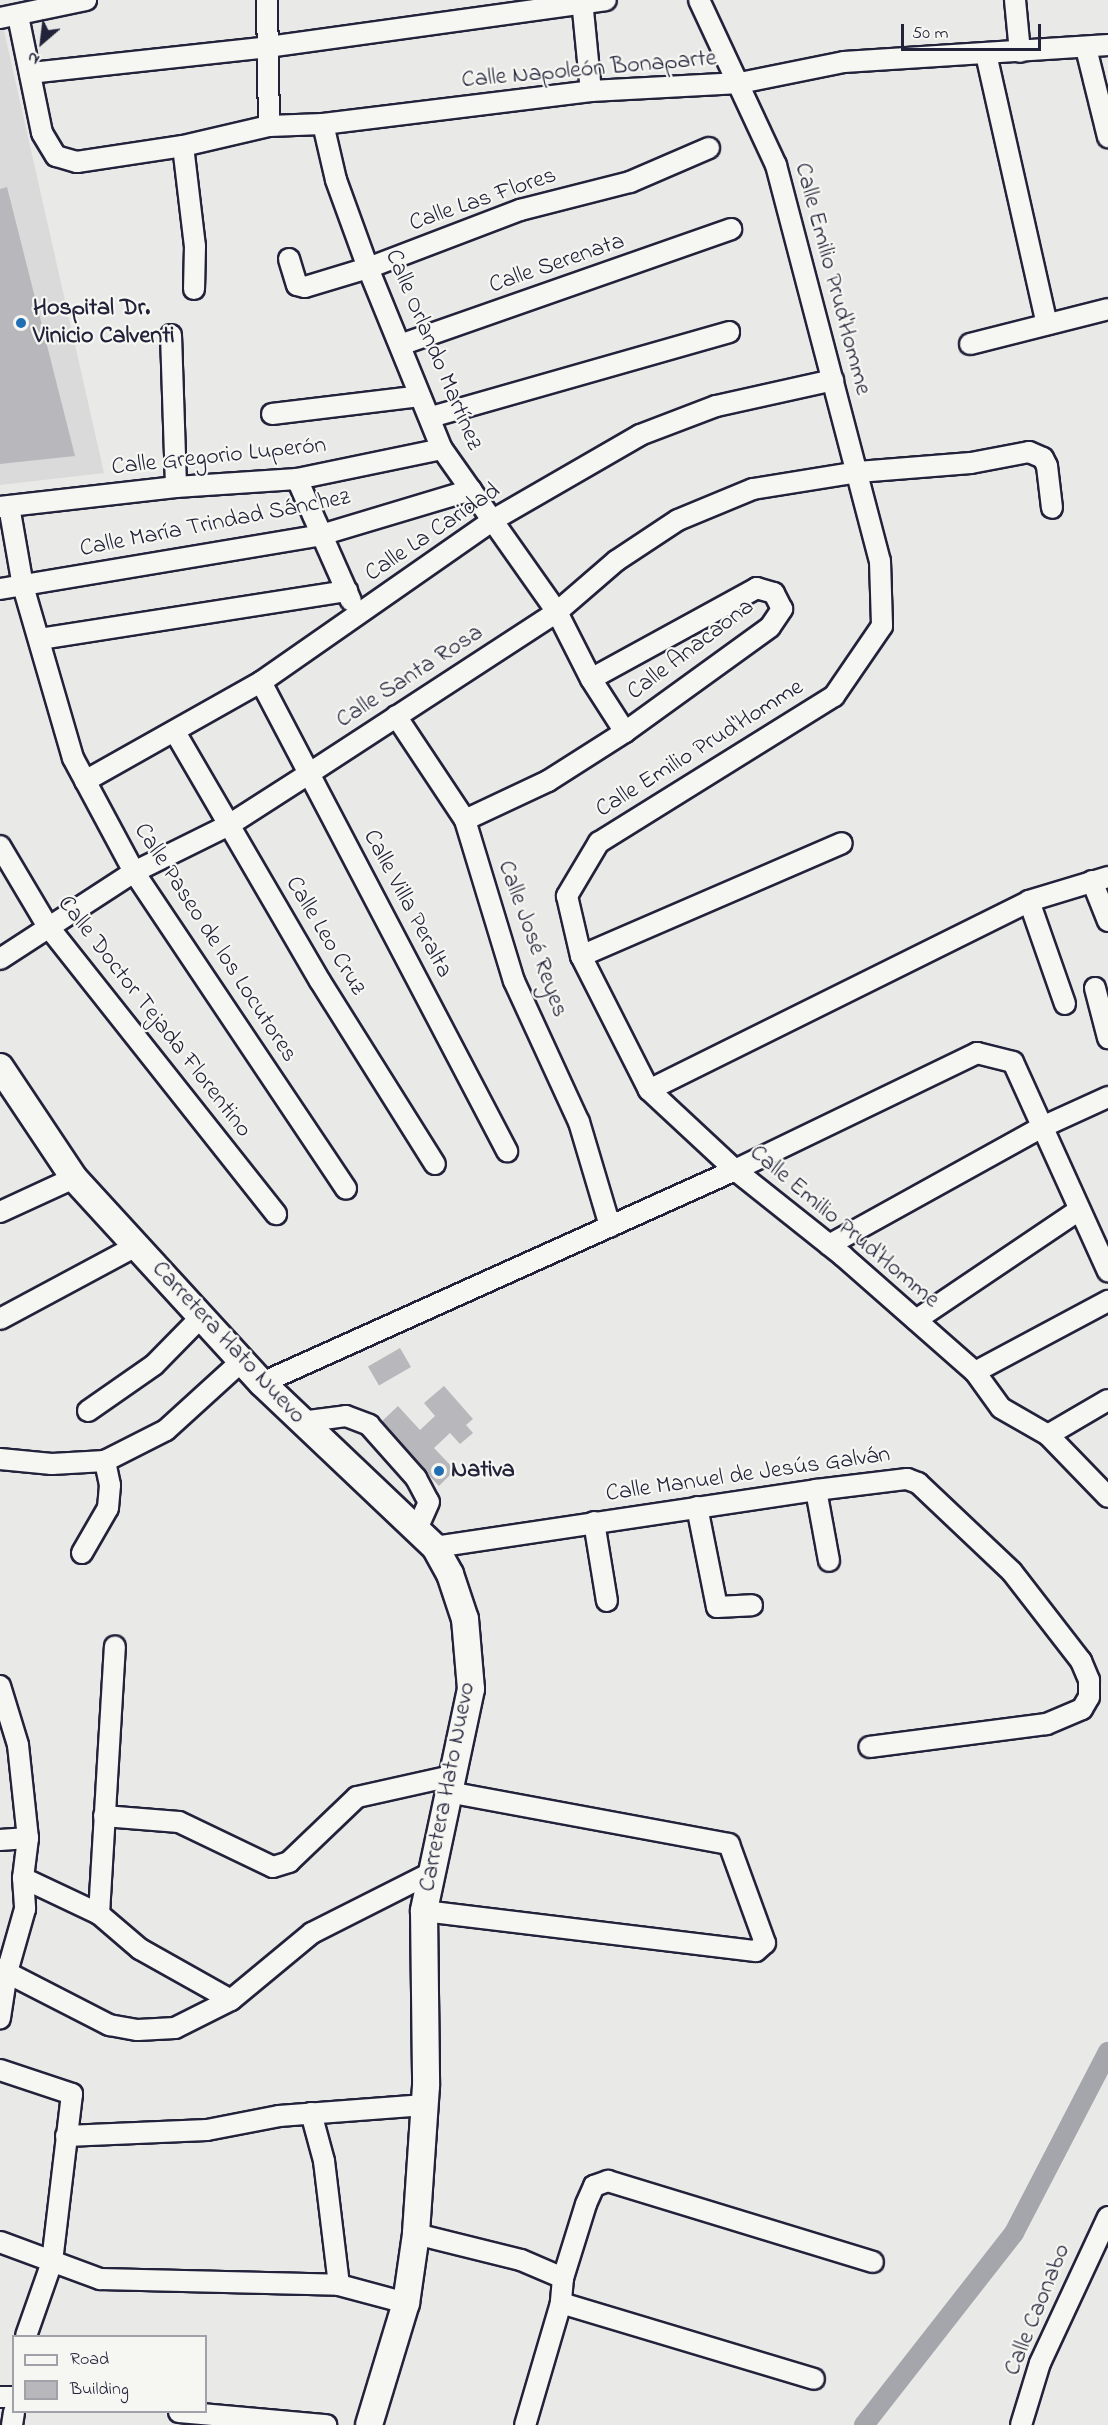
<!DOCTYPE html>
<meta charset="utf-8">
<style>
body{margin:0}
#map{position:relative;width:1108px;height:2425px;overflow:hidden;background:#e9e9e7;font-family:"Indie Flower",sans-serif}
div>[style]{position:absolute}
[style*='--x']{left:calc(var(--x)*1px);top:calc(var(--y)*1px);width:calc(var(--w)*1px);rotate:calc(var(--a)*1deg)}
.built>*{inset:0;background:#dadada}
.canal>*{height:20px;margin:-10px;padding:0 10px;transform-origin:10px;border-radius:10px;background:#a5a5ac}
.building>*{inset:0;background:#b8b8bc;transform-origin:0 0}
.roads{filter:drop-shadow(2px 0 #22223b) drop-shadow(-2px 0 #22223b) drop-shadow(0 2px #22223b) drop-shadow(0 -2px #22223b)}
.minor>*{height:20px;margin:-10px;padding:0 10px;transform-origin:10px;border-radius:10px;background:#f6f6f2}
.major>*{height:26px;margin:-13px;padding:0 13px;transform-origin:13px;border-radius:13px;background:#f6f6f2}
.dots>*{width:16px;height:16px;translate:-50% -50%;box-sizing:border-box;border:3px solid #f6f6f2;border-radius:50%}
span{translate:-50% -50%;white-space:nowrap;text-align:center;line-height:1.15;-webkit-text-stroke:4.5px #f6f6f2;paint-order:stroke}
.street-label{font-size:24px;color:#22223b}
.poi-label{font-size:24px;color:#22223b;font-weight:700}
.left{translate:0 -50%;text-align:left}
.legend{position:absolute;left:12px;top:2335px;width:195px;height:78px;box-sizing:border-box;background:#f6f6f2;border:2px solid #a1a1a9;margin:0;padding:8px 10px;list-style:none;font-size:18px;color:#22223b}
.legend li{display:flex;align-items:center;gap:12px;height:30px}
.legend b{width:30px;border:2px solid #a1a1a9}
.north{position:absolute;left:12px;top:12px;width:60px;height:60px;-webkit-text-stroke:4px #f6f6f2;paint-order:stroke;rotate:208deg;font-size:16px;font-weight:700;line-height:24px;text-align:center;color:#22223b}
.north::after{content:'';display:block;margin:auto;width:21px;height:27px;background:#22223b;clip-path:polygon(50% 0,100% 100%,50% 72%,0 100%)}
.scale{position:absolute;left:901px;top:24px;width:140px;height:27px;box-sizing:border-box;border:3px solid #22223b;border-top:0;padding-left:8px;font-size:18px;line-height:21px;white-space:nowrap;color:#22223b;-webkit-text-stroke:4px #f6f6f2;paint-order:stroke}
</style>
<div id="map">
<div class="built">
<div style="clip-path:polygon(2px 22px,104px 473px,0 485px,0 23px)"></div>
</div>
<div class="canal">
<div style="--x:864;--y:2425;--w:244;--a:-52"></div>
<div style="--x:1014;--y:2233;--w:204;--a:-62.6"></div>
</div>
<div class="building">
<div style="clip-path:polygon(7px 187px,75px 456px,0 464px,0 189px)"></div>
<div style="left:400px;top:1348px;width:22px;height:37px;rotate:60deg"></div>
<div style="clip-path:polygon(444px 1386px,473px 1419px,466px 1425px,473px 1433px,460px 1444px,450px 1433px,434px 1448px,455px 1470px,439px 1486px,380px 1423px,398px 1406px,420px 1430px,435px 1416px,424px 1403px)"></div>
</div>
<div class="roads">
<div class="minor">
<div style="--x:267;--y:0;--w:126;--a:89.1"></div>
<div style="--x:582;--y:0;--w:91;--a:84.4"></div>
<div style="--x:699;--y:0;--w:182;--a:65"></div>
<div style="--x:776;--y:165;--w:409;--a:75.3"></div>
<div style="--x:880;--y:561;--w:65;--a:88.2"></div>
<div style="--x:882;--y:626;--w:85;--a:124.4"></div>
<div style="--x:834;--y:696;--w:277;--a:148.1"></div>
<div style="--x:599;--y:842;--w:63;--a:120.7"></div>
<div style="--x:567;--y:896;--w:62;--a:76.9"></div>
<div style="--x:581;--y:956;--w:150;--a:63.1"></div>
<div style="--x:649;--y:1090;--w:117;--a:42.9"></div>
<div style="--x:735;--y:1170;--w:138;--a:38.5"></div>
<div style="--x:843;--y:1256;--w:176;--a:41.3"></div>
<div style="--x:975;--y:1372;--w:44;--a:54.2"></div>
<div style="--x:1001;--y:1408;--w:54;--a:29.9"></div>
<div style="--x:1048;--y:1435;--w:86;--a:45.9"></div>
<div style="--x:1015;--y:0;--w:52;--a:84.5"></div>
<div style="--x:18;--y:16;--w:119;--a:78.4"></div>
<div style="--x:42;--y:133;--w:27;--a:59"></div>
<div style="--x:56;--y:156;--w:22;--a:16"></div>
<div style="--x:77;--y:162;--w:107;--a:-8.6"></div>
<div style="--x:183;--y:146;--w:88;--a:-13.1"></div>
<div style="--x:269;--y:126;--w:54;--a:-2.1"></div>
<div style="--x:323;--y:124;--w:270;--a:-7"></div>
<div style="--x:591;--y:91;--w:149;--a:-3.1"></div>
<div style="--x:740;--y:83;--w:106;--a:-11.4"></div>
<div style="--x:844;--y:62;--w:265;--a:-3.7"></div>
<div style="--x:0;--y:18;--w:88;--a:-11.8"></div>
<div style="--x:1086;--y:48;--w:92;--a:76.1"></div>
<div style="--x:986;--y:54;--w:277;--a:77.3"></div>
<div style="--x:30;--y:73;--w:239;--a:-6.2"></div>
<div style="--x:268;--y:47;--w:341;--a:-7.9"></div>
<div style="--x:323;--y:124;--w:57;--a:76.9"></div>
<div style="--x:336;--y:180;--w:94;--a:70"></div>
<div style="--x:368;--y:268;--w:196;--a:67.8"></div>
<div style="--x:442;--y:449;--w:199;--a:54.8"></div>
<div style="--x:557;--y:612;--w:75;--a:63.1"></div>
<div style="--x:591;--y:679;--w:63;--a:57.3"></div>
<div style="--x:183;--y:146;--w:101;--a:83.2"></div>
<div style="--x:195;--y:246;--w:43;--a:91.3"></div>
<div style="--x:289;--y:259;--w:27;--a:73"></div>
<div style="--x:297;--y:285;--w:8;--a:14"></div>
<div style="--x:305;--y:287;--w:66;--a:-16.8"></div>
<div style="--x:368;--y:268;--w:163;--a:-20.9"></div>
<div style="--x:520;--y:210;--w:114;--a:-14.3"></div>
<div style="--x:630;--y:182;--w:86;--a:-23.3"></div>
<div style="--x:171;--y:335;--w:152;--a:88.1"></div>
<div style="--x:970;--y:344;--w:142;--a:-14.2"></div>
<div style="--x:400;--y:345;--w:351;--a:-19.3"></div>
<div style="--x:272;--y:414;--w:149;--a:-6.9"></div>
<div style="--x:431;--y:417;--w:310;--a:-15.9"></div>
<div style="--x:297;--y:479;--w:133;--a:66.1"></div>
<div style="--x:9;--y:506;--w:81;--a:80.1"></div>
<div style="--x:23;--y:586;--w:179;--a:73.8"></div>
<div style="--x:73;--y:758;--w:129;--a:61.8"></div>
<div style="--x:134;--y:872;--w:381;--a:56.2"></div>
<div style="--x:0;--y:507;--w:177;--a:-6.5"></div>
<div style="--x:176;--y:487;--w:121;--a:-3.8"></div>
<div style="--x:297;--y:479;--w:148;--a:-11.7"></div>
<div style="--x:0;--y:589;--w:326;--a:-9.5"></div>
<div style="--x:321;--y:535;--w:157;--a:-16.7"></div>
<div style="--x:40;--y:639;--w:311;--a:-8.9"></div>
<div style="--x:261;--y:682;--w:530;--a:62.32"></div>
<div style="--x:396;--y:716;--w:125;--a:56.4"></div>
<div style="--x:465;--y:820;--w:168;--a:73.1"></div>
<div style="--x:514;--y:981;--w:155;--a:65.3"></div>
<div style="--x:579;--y:1122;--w:109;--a:73.4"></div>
<div style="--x:175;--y:732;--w:288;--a:59.8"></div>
<div style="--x:320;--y:981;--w:216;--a:57.9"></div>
<div style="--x:85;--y:781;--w:202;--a:-29.4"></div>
<div style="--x:261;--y:682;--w:283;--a:-34.9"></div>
<div style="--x:493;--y:520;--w:170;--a:-30"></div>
<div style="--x:640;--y:435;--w:81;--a:-20.9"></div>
<div style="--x:716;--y:406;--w:120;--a:-12.5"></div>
<div style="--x:465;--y:820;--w:92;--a:-25.2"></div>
<div style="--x:548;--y:781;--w:91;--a:-32.5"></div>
<div style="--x:625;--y:732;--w:179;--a:-35.9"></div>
<div style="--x:770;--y:627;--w:22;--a:-56"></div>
<div style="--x:782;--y:609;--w:18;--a:-117"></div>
<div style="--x:774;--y:593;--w:18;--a:-164"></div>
<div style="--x:757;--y:588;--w:189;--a:151.3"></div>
<div style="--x:0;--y:846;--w:92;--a:59.3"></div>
<div style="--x:47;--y:925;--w:369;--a:51.6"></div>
<div style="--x:1092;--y:881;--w:43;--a:68.2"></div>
<div style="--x:1029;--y:901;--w:109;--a:70.7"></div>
<div style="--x:581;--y:956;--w:284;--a:-23.4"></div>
<div style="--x:0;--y:959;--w:160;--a:-33"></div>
<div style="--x:134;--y:872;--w:106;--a:-26.3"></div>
<div style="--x:229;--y:825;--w:96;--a:-32.7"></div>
<div style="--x:310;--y:773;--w:295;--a:-33.1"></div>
<div style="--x:557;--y:612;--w:78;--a:-40.8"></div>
<div style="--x:616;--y:561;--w:74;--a:-33.5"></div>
<div style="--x:678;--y:520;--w:81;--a:-22.5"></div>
<div style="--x:753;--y:489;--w:106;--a:-9.2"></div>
<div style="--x:858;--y:472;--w:113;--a:-4.6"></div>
<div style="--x:971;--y:463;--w:59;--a:-10.7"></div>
<div style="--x:1029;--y:452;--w:15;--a:23"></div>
<div style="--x:1043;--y:458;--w:9;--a:63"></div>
<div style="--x:1047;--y:466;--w:42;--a:83.2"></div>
<div style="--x:1095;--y:988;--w:52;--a:75.4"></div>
<div style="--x:649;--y:1090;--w:424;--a:-26.4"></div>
<div style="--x:1029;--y:901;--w:83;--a:-16.9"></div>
<div style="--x:0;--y:1212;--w:81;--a:-24.7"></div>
<div style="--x:829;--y:1245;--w:241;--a:-29"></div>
<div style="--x:1040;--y:1128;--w:75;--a:-24.5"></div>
<div style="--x:0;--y:1319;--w:154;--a:-28.2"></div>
<div style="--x:916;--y:1320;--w:197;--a:-34"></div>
<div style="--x:975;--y:1372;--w:151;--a:-28.1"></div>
<div style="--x:262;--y:1383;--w:519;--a:-24.24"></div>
<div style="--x:735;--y:1170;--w:269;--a:-25.8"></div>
<div style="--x:977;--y:1053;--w:37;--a:14"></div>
<div style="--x:1013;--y:1062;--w:230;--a:65.6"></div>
<div style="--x:88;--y:1411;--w:80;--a:-34.9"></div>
<div style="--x:154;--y:1365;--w:69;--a:-45.6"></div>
<div style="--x:301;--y:1422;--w:45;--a:-7.6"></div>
<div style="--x:346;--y:1416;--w:25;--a:21"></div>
<div style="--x:369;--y:1425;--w:71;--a:48.4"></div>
<div style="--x:416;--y:1478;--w:27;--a:62"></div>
<div style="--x:429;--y:1502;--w:30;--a:114"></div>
<div style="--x:1048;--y:1435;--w:69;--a:-30.3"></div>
<div style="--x:0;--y:1459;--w:52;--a:5.5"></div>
<div style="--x:52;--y:1464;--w:53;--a:-3.2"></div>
<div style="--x:105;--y:1461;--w:68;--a:-26.9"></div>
<div style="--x:166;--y:1430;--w:104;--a:-42.3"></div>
<div style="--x:816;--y:1490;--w:72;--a:79.6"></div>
<div style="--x:697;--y:1507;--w:102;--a:78.7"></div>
<div style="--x:717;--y:1607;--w:35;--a:-3"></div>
<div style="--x:594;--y:1522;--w:80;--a:80.7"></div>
<div style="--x:435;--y:1547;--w:385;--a:-8.5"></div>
<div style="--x:816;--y:1490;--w:92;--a:-6.9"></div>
<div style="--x:907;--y:1479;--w:12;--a:20"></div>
<div style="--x:918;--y:1483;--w:129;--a:43.4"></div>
<div style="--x:1012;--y:1572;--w:113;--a:52.2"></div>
<div style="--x:1081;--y:1661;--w:21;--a:67"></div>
<div style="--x:1089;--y:1680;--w:17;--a:90"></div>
<div style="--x:1089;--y:1697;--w:14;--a:120"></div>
<div style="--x:1082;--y:1709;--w:39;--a:157"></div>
<div style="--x:1046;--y:1724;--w:178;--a:172.6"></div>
<div style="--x:82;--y:1553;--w:52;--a:-60"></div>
<div style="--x:108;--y:1508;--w:23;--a:-85"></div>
<div style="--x:110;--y:1485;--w:25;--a:-102"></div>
<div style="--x:0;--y:1686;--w:62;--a:73"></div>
<div style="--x:18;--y:1745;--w:94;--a:83.9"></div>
<div style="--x:28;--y:1838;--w:40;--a:97.1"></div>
<div style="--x:23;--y:1878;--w:31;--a:86"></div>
<div style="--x:25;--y:1909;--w:66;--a:105.9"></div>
<div style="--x:7;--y:1972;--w:47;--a:98.7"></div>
<div style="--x:104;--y:1816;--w:75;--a:4.6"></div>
<div style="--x:179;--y:1822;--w:104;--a:25.6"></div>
<div style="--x:273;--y:1867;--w:17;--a:-17"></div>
<div style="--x:289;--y:1862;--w:94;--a:-43.7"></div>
<div style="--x:357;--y:1797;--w:97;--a:-12.5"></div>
<div style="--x:0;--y:1840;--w:28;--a:-4"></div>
<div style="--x:23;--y:1878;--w:84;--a:25.3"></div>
<div style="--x:99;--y:1914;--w:54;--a:40.5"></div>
<div style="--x:140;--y:1949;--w:104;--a:29.3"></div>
<div style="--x:424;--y:1911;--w:334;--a:6.9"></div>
<div style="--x:756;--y:1951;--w:12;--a:-42"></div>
<div style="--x:765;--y:1943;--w:105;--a:-110"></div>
<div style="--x:729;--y:1844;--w:286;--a:-169.5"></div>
<div style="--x:99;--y:1914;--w:268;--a:-86.6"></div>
<div style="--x:0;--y:1969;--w:123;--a:27.2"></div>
<div style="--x:109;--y:2025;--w:29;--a:10"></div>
<div style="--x:138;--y:2030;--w:37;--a:-3"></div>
<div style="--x:175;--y:2028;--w:63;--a:-26.6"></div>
<div style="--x:231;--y:2000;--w:105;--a:-39.6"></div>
<div style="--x:312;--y:1933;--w:131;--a:-26.8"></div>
<div style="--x:0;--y:2070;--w:76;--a:18.4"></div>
<div style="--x:72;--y:2094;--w:169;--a:96.8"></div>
<div style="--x:52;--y:2262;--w:78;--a:109.4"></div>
<div style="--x:311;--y:2113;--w:50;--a:74.8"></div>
<div style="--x:324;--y:2161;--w:125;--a:83.1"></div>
<div style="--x:66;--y:2136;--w:141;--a:-2.4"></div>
<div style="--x:207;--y:2130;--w:73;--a:-11"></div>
<div style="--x:279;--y:2116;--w:146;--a:-4.3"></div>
<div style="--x:416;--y:2234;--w:108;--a:13.9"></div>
<div style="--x:521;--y:2260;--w:46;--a:23.2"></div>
<div style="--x:563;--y:2278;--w:25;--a:95"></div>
<div style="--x:561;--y:2303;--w:127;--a:106.4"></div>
<div style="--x:0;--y:2242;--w:107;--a:20.3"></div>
<div style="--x:100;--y:2279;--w:239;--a:1.4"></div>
<div style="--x:339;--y:2285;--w:69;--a:15"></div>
<div style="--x:563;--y:2278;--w:77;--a:-72.7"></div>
<div style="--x:586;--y:2204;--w:20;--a:-66"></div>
<div style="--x:594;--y:2186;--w:15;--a:-20"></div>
<div style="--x:608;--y:2181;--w:277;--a:17"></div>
<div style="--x:561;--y:2303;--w:264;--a:16.7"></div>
<div style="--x:0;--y:2397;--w:14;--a:0"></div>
<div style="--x:179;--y:2412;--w:148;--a:5.1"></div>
<div style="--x:12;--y:2425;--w:13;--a:-81"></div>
<div style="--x:1021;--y:2425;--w:65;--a:-73"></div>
<div style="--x:1040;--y:2363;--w:161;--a:-65"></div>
</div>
<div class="major">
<div style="--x:0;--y:1067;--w:133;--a:56.3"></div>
<div style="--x:74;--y:1178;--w:278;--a:47.5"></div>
<div style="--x:262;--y:1383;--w:238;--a:43.5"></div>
<div style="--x:435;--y:1547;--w:31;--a:61"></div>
<div style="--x:450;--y:1574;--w:47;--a:71.6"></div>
<div style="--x:465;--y:1619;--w:70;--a:85.1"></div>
<div style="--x:471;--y:1689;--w:227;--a:102"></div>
<div style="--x:424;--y:1911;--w:175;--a:89.3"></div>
<div style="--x:426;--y:2086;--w:148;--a:93.9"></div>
<div style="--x:416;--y:2234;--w:70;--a:98.2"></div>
<div style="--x:406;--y:2303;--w:127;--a:106.9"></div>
</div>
</div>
<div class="dots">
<div style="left:21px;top:323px;background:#1f6fb2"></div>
<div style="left:439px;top:1471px;background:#1f6fb2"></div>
</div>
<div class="street-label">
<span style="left:589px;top:70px;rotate:-5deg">Calle Napoleón Bonaparte</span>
<span style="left:483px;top:200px;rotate:-19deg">Calle Las Flores</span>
<span style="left:557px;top:264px;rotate:-19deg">Calle Serenata</span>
<span style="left:832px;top:279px;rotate:75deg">Calle Emilio Prud'Homme</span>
<span style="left:433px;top:350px;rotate:67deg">Calle Orlando Martínez</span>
<span style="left:219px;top:457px;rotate:-6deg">Calle Gregorio Luperón</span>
<span style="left:215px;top:524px;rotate:-11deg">Calle María Trindad Sánchez</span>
<span style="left:433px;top:533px;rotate:-34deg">Calle La Caridad</span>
<span style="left:691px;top:650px;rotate:-37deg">Calle Anacaona</span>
<span style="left:410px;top:677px;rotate:-33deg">Calle Santa Rosa</span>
<span style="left:700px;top:749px;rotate:-32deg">Calle Emilio Prud'Homme</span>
<span style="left:407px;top:904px;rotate:62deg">Calle Villa Peralta</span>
<span style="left:325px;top:936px;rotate:59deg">Calle Leo Cruz</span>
<span style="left:532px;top:939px;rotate:70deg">Calle José Reyes</span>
<span style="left:215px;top:943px;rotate:57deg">Calle Paseo de los Locutores</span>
<span style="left:154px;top:1017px;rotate:52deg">Calle Doctor Tejada Florentino</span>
<span style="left:844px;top:1227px;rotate:40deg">Calle Emilio Prud'Homme</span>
<span style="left:228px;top:1343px;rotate:47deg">Carretera Hato Nuevo</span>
<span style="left:748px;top:1475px;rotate:-8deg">Calle Manuel de Jesús Galván</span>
<span style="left:448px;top:1787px;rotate:-79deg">Carretera Hato Nuevo</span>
<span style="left:1038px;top:2310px;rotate:-68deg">Calle Caonabo</span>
</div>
<div class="poi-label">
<span class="left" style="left:33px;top:323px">Hospital Dr.<br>Vinicio Calventi</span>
<span class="left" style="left:451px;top:1471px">Nativa</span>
</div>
<ul class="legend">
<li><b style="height:8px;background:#f6f6f2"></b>Road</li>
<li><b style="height:16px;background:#b8b8bc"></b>Building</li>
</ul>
<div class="north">N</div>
<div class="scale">50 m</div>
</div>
